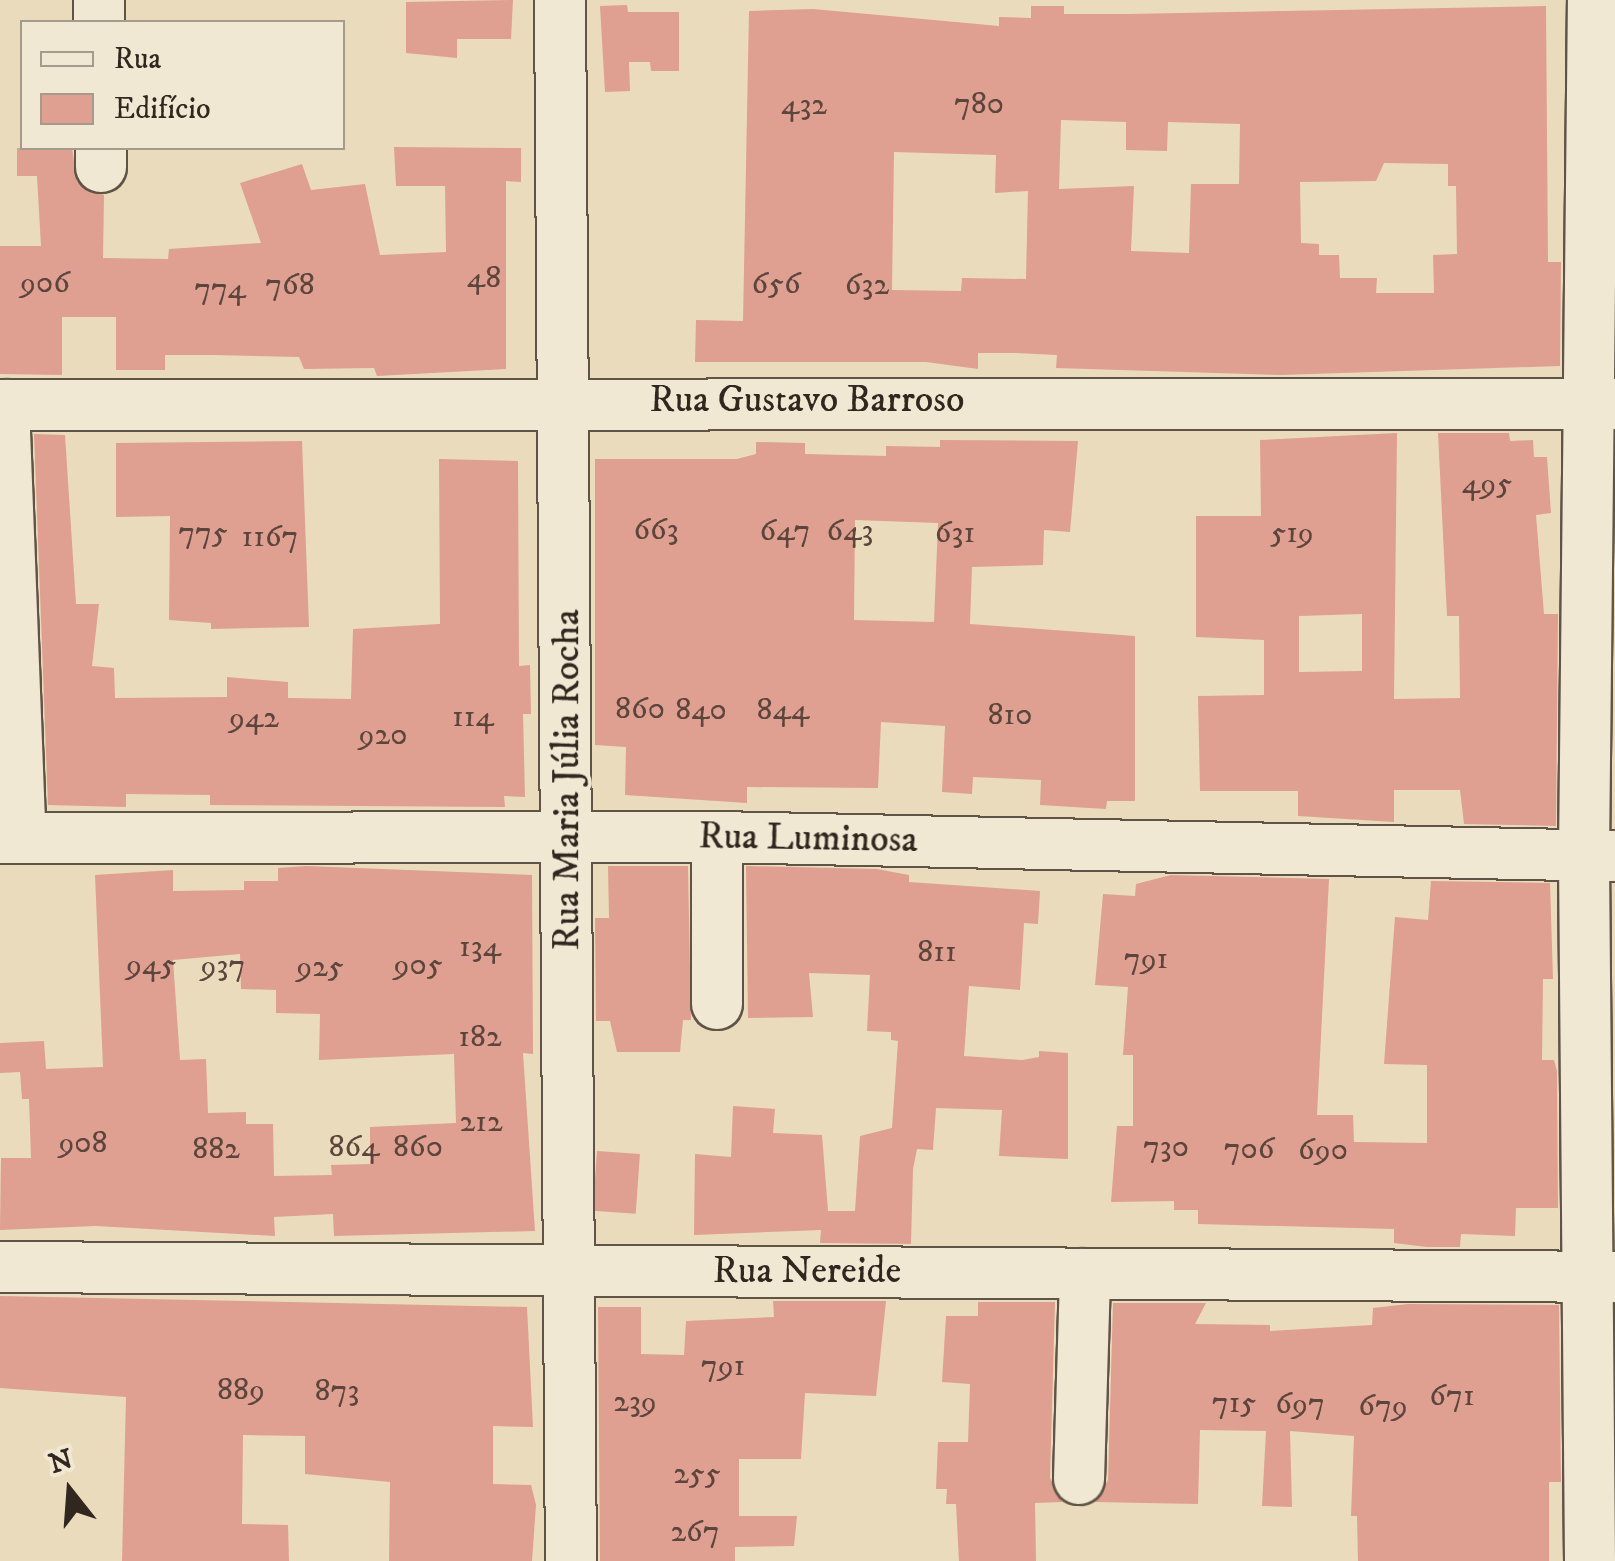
<!DOCTYPE html>
<meta charset="utf-8">
<style>
body{margin:0}
#map{position:relative;width:1615px;height:1561px;overflow:hidden;background:#eadbbd;font-family:"IM FELL DW Pica",serif}
div>[style]{position:absolute}
[style*='--x']{left:calc(var(--x)*1px);top:calc(var(--y)*1px);width:calc(var(--w)*1px);rotate:calc(var(--a)*1deg)}
.building>*{inset:0;background:#df9f91;transform-origin:0 0}
.roads{filter:drop-shadow(2px 0 #5f5446) drop-shadow(-2px 0 #5f5446) drop-shadow(0 2px #5f5446) drop-shadow(0 -2px #5f5446)}
.minor>*{height:50px;margin:-25px;padding:0 25px;transform-origin:25px;border-radius:25px;background:#f1e8d4}
span{translate:-50% -50%;white-space:nowrap;text-align:center;line-height:1.15;-webkit-text-stroke:8px #f1e8d4;paint-order:stroke}
.number-label{font-size:32px;color:#5c453c}
.number-label span{-webkit-text-stroke-width:0}
.street-label{font-size:38px;color:#31271f}
.legend{position:absolute;left:20px;top:20px;width:325px;height:130px;box-sizing:border-box;background:#f1e8d4;border:2px solid #a49b8c;margin:0;padding:12px 18px;list-style:none;font-size:30px;color:#31271f}
.legend li{display:flex;align-items:center;gap:20px;height:50px}
.legend b{width:50px;border:2px solid #a49b8c}
.north{position:absolute;left:20px;top:1441px;width:100px;height:100px;-webkit-text-stroke:8px #f1e8d4;paint-order:stroke;rotate:343deg;font-size:28px;font-weight:700;line-height:40px;text-align:center;color:#31271f}
.north::after{content:'';display:block;margin:auto;width:35px;height:45px;background:#31271f;clip-path:polygon(50% 0,100% 100%,50% 72%,0 100%)}
</style>
<div id="map">
<div class="building">
<div style="clip-path:polygon(513px 0,511px 39px,457px 39px,457px 58px,406px 53px,406px 2px)"></div>
<div style="clip-path:polygon(627px 5px,628px 12px,679px 12px,679px 71px,651px 71px,650px 62px,629px 62px,630px 91px,605px 92px,600px 6px)"></div>
<div style="clip-path:polygon(evenodd,1031px 6px,1064px 6px,1064px 14px,1128px 14px,1546px 6px,1548px 262px,1561px 262px,1560px 366px,1280px 375px,1056px 368px,1057px 355px,1017px 353px,978px 353px,978px 369px,926px 362px,695px 362px,696px 320px,743px 321px,749px 11px,813px 9px,999px 26px,999px 17px,1031px 18px,1031px 6px,1061px 120px,1126px 122px,1126px 150px,1167px 151px,1168px 122px,1240px 124px,1239px 184px,1191px 184px,1189px 253px,1131px 251px,1134px 186px,1059px 189px,1061px 120px,1031px 6px,894px 152px,996px 155px,995px 193px,1028px 191px,1026px 279px,962px 278px,961px 291px,892px 290px,894px 152px,1031px 6px,1384px 163px,1448px 164px,1448px 186px,1456px 186px,1457px 254px,1433px 255px,1434px 293px,1376px 293px,1377px 278px,1340px 278px,1339px 255px,1319px 255px,1319px 244px,1301px 243px,1300px 182px,1376px 181px,1384px 163px)"></div>
<div style="clip-path:polygon(394px 147px,521px 148px,521px 182px,506px 181px,506px 369px,377px 376px,374px 368px,304px 369px,299px 357px,213px 355px,165px 355px,165px 370px,116px 370px,116px 317px,62px 317px,62px 375px,0 374px,0 246px,41px 246px,37px 176px,17px 176px,17px 148px,72px 148px,77px 182px,104px 195px,103px 258px,168px 259px,169px 249px,261px 243px,240px 183px,302px 164px,311px 190px,365px 184px,380px 255px,446px 252px,445px 186px,396px 186px)"></div>
<div style="clip-path:polygon(evenodd,1397px 433px,1394px 699px,1460px 698px,1459px 616px,1447px 616px,1438px 433px,1509px 433px,1510px 441px,1533px 440px,1534px 457px,1547px 457px,1551px 513px,1536px 515px,1544px 614px,1558px 614px,1556px 826px,1464px 824px,1460px 790px,1394px 790px,1394px 822px,1298px 816px,1298px 791px,1200px 791px,1198px 696px,1264px 695px,1264px 640px,1196px 637px,1196px 516px,1261px 516px,1260px 440px,1397px 433px,1362px 614px,1362px 671px,1299px 672px,1299px 616px,1362px 614px)"></div>
<div style="clip-path:polygon(34px 434px,65px 435px,76px 604px,99px 604px,92px 666px,114px 668px,115px 698px,227px 697px,227px 677px,288px 682px,288px 698px,351px 699px,353px 629px,440px 624px,439px 459px,518px 461px,519px 666px,530px 665px,531px 714px,523px 714px,525px 797px,504px 796px,505px 807px,210px 805px,210px 795px,126px 794px,126px 807px,48px 805px)"></div>
<div style="clip-path:polygon(evenodd,940px 440px,1078px 441px,1070px 532px,1044px 530px,1043px 565px,972px 567px,970px 624px,1135px 636px,1135px 801px,1107px 801px,1106px 809px,1040px 805px,1041px 780px,973px 777px,972px 794px,942px 792px,945px 726px,881px 722px,878px 788px,747px 787px,747px 803px,625px 795px,626px 747px,595px 745px,595px 459px,737px 459px,756px 454px,756px 442px,805px 443px,805px 454px,886px 456px,886px 446px,940px 447px,940px 440px,855px 520px,938px 523px,934px 622px,854px 620px,855px 520px)"></div>
<div style="clip-path:polygon(302px 441px,309px 627px,211px 629px,211px 623px,169px 620px,170px 516px,116px 517px,116px 443px)"></div>
<div style="clip-path:polygon(evenodd,306px 866px,532px 875px,533px 1054px,523px 1053px,535px 1231px,334px 1236px,333px 1214px,274px 1217px,275px 1236px,96px 1226px,0 1230px,1px 1158px,31px 1158px,29px 1099px,22px 1099px,20px 1072px,0 1073px,0 1043px,44px 1041px,46px 1069px,103px 1067px,95px 875px,173px 870px,173px 891px,244px 890px,244px 881px,278px 881px,278px 868px,306px 866px,240px 954px,241px 989px,276px 990px,276px 1013px,320px 1014px,319px 1060px,454px 1054px,456px 1123px,370px 1127px,370px 1164px,331px 1165px,332px 1175px,274px 1176px,273px 1124px,246px 1124px,246px 1112px,208px 1113px,206px 1059px,180px 1060px,173px 960px,240px 954px)"></div>
<div style="clip-path:polygon(608px 866px,688px 866px,691px 1020px,683px 1020px,680px 1052px,617px 1052px,610px 1021px,596px 1021px,595px 918px,609px 918px)"></div>
<div style="clip-path:polygon(746px 866px,877px 869px,909px 875px,909px 882px,1040px 891px,1038px 924px,1024px 923px,1020px 990px,969px 986px,964px 1056px,1022px 1060px,1039px 1057px,1039px 1051px,1068px 1053px,1068px 1159px,999px 1156px,1002px 1110px,936px 1108px,933px 1150px,917px 1149px,913px 1169px,911px 1244px,820px 1243px,821px 1230px,694px 1235px,695px 1154px,731px 1157px,733px 1106px,775px 1109px,773px 1133px,822px 1135px,828px 1211px,855px 1211px,860px 1136px,892px 1128px,898px 1041px,891px 1040px,891px 1032px,867px 1031px,870px 975px,809px 973px,813px 1017px,748px 1018px)"></div>
<div style="clip-path:polygon(1171px 875px,1329px 879px,1317px 1115px,1353px 1115px,1354px 1142px,1427px 1143px,1427px 1065px,1384px 1064px,1395px 917px,1428px 920px,1431px 881px,1550px 883px,1553px 979px,1543px 979px,1542px 1060px,1554px 1060px,1557px 1071px,1558px 1208px,1516px 1208px,1515px 1236px,1461px 1234px,1460px 1247px,1427px 1247px,1394px 1243px,1394px 1229px,1198px 1224px,1198px 1210px,1174px 1210px,1174px 1201px,1111px 1202px,1117px 1126px,1133px 1126px,1133px 1055px,1123px 1055px,1128px 987px,1095px 985px,1103px 894px,1135px 896px,1136px 884px)"></div>
<div style="left:597px;top:1151px;width:43px;height:60px;rotate:4deg"></div>
<div style="clip-path:polygon(0 1296px,527px 1307px,533px 1427px,493px 1426px,493px 1484px,531px 1485px,536px 1505px,532px 1561px,389px 1561px,390px 1482px,305px 1474px,305px 1436px,243px 1435px,242px 1524px,288px 1525px,289px 1561px,122px 1561px,126px 1397px,0 1388px)"></div>
<div style="clip-path:polygon(773px 1301px,886px 1301px,876px 1396px,805px 1393px,801px 1459px,739px 1459px,739px 1516px,797px 1516px,794px 1546px,735px 1547px,735px 1561px,600px 1561px,598px 1307px,641px 1307px,641px 1354px,684px 1355px,686px 1321px,774px 1317px)"></div>
<div style="clip-path:polygon(978px 1302px,1055px 1302px,1050px 1478px,1062px 1502px,1035px 1503px,1036px 1561px,959px 1561px,956px 1504px,946px 1504px,947px 1489px,936px 1489px,938px 1442px,968px 1442px,970px 1384px,942px 1382px,946px 1316px,978px 1316px)"></div>
<div style="clip-path:polygon(1113px 1303px,1206px 1303px,1195px 1324px,1270px 1325px,1270px 1331px,1372px 1325px,1373px 1308px,1408px 1304px,1559px 1305px,1561px 1482px,1549px 1482px,1549px 1561px,1358px 1561px,1357px 1516px,1351px 1516px,1354px 1436px,1290px 1431px,1292px 1507px,1262px 1506px,1266px 1431px,1200px 1430px,1198px 1504px,1095px 1502px,1108px 1480px)"></div>
</div>
<div class="roads">
<div class="minor">
<div style="--x:99;--y:0;--w:22;--a:90"></div>
<div style="--x:560;--y:0;--w:1561;--a:89.6"></div>
<div style="--x:101;--y:148;--w:19;--a:90"></div>
<div style="--x:0;--y:405;--w:1615;--a:-0.04"></div>
<div style="--x:4;--y:405;--w:433;--a:87.8"></div>
<div style="--x:0;--y:838;--w:717;--a:-0.08"></div>
<div style="--x:717;--y:837;--w:898;--a:1.21"></div>
<div style="--x:717;--y:1004;--w:167;--a:-90"></div>
<div style="--x:0;--y:1267;--w:1615;--a:0.35"></div>
<div style="--x:1079;--y:1479;--w:205;--a:-88.3"></div>
<div style="--x:1590;--y:1561;--w:706;--a:-90.49"></div>
<div style="--x:1584;--y:855;--w:855;--a:-89.4"></div>
</div>
</div>
<div class="number-label">
<span style="left:979px;top:104px">780</span>
<span style="left:804px;top:105px">432</span>
<span style="left:484px;top:278px">48</span>
<span style="left:45px;top:283px">906</span>
<span style="left:776px;top:284px">656</span>
<span style="left:290px;top:285px">768</span>
<span style="left:867px;top:285px">632</span>
<span style="left:220px;top:289px">774</span>
<span style="left:1487px;top:484px">495</span>
<span style="left:656px;top:530px">663</span>
<span style="left:785px;top:531px">647</span>
<span style="left:850px;top:531px">643</span>
<span style="left:203px;top:533px">775</span>
<span style="left:955px;top:533px">631</span>
<span style="left:1292px;top:533px">519</span>
<span style="left:270px;top:537px">1167</span>
<span style="left:640px;top:709px">860</span>
<span style="left:701px;top:710px">840</span>
<span style="left:783px;top:710px">844</span>
<span style="left:1010px;top:715px">810</span>
<span style="left:473px;top:717px">114</span>
<span style="left:254px;top:718px">942</span>
<span style="left:383px;top:735px">920</span>
<span style="left:480px;top:947px">134</span>
<span style="left:937px;top:952px">811</span>
<span style="left:1146px;top:959px">791</span>
<span style="left:151px;top:965px">945</span>
<span style="left:418px;top:965px">905</span>
<span style="left:223px;top:966px">937</span>
<span style="left:320px;top:967px">925</span>
<span style="left:480px;top:1037px">182</span>
<span style="left:481px;top:1122px">212</span>
<span style="left:83px;top:1143px">908</span>
<span style="left:354px;top:1147px">864</span>
<span style="left:418px;top:1147px">860</span>
<span style="left:1166px;top:1147px">730</span>
<span style="left:216px;top:1149px">882</span>
<span style="left:1249px;top:1149px">706</span>
<span style="left:1323px;top:1150px">690</span>
<span style="left:723px;top:1366px">791</span>
<span style="left:241px;top:1390px">889</span>
<span style="left:337px;top:1391px">873</span>
<span style="left:1452px;top:1396px">671</span>
<span style="left:635px;top:1402px">239</span>
<span style="left:1234px;top:1403px">715</span>
<span style="left:1300px;top:1404px">697</span>
<span style="left:1383px;top:1406px">679</span>
<span style="left:697px;top:1474px">255</span>
<span style="left:695px;top:1532px">267</span>
</div>
<div class="street-label">
<span style="left:807px;top:401px">Rua Gustavo Barroso</span>
<span style="left:568px;top:780px;rotate:-90deg">Rua Maria Júlia Rocha</span>
<span style="left:808px;top:839px;rotate:1deg">Rua Luminosa</span>
<span style="left:807px;top:1272px">Rua Nereide</span>
</div>
<ul class="legend">
<li><b style="height:12px;background:#f1e8d4"></b>Rua</li>
<li><b style="height:28px;background:#df9f91"></b>Edifício</li>
</ul>
<div class="north">N</div>
</div>
